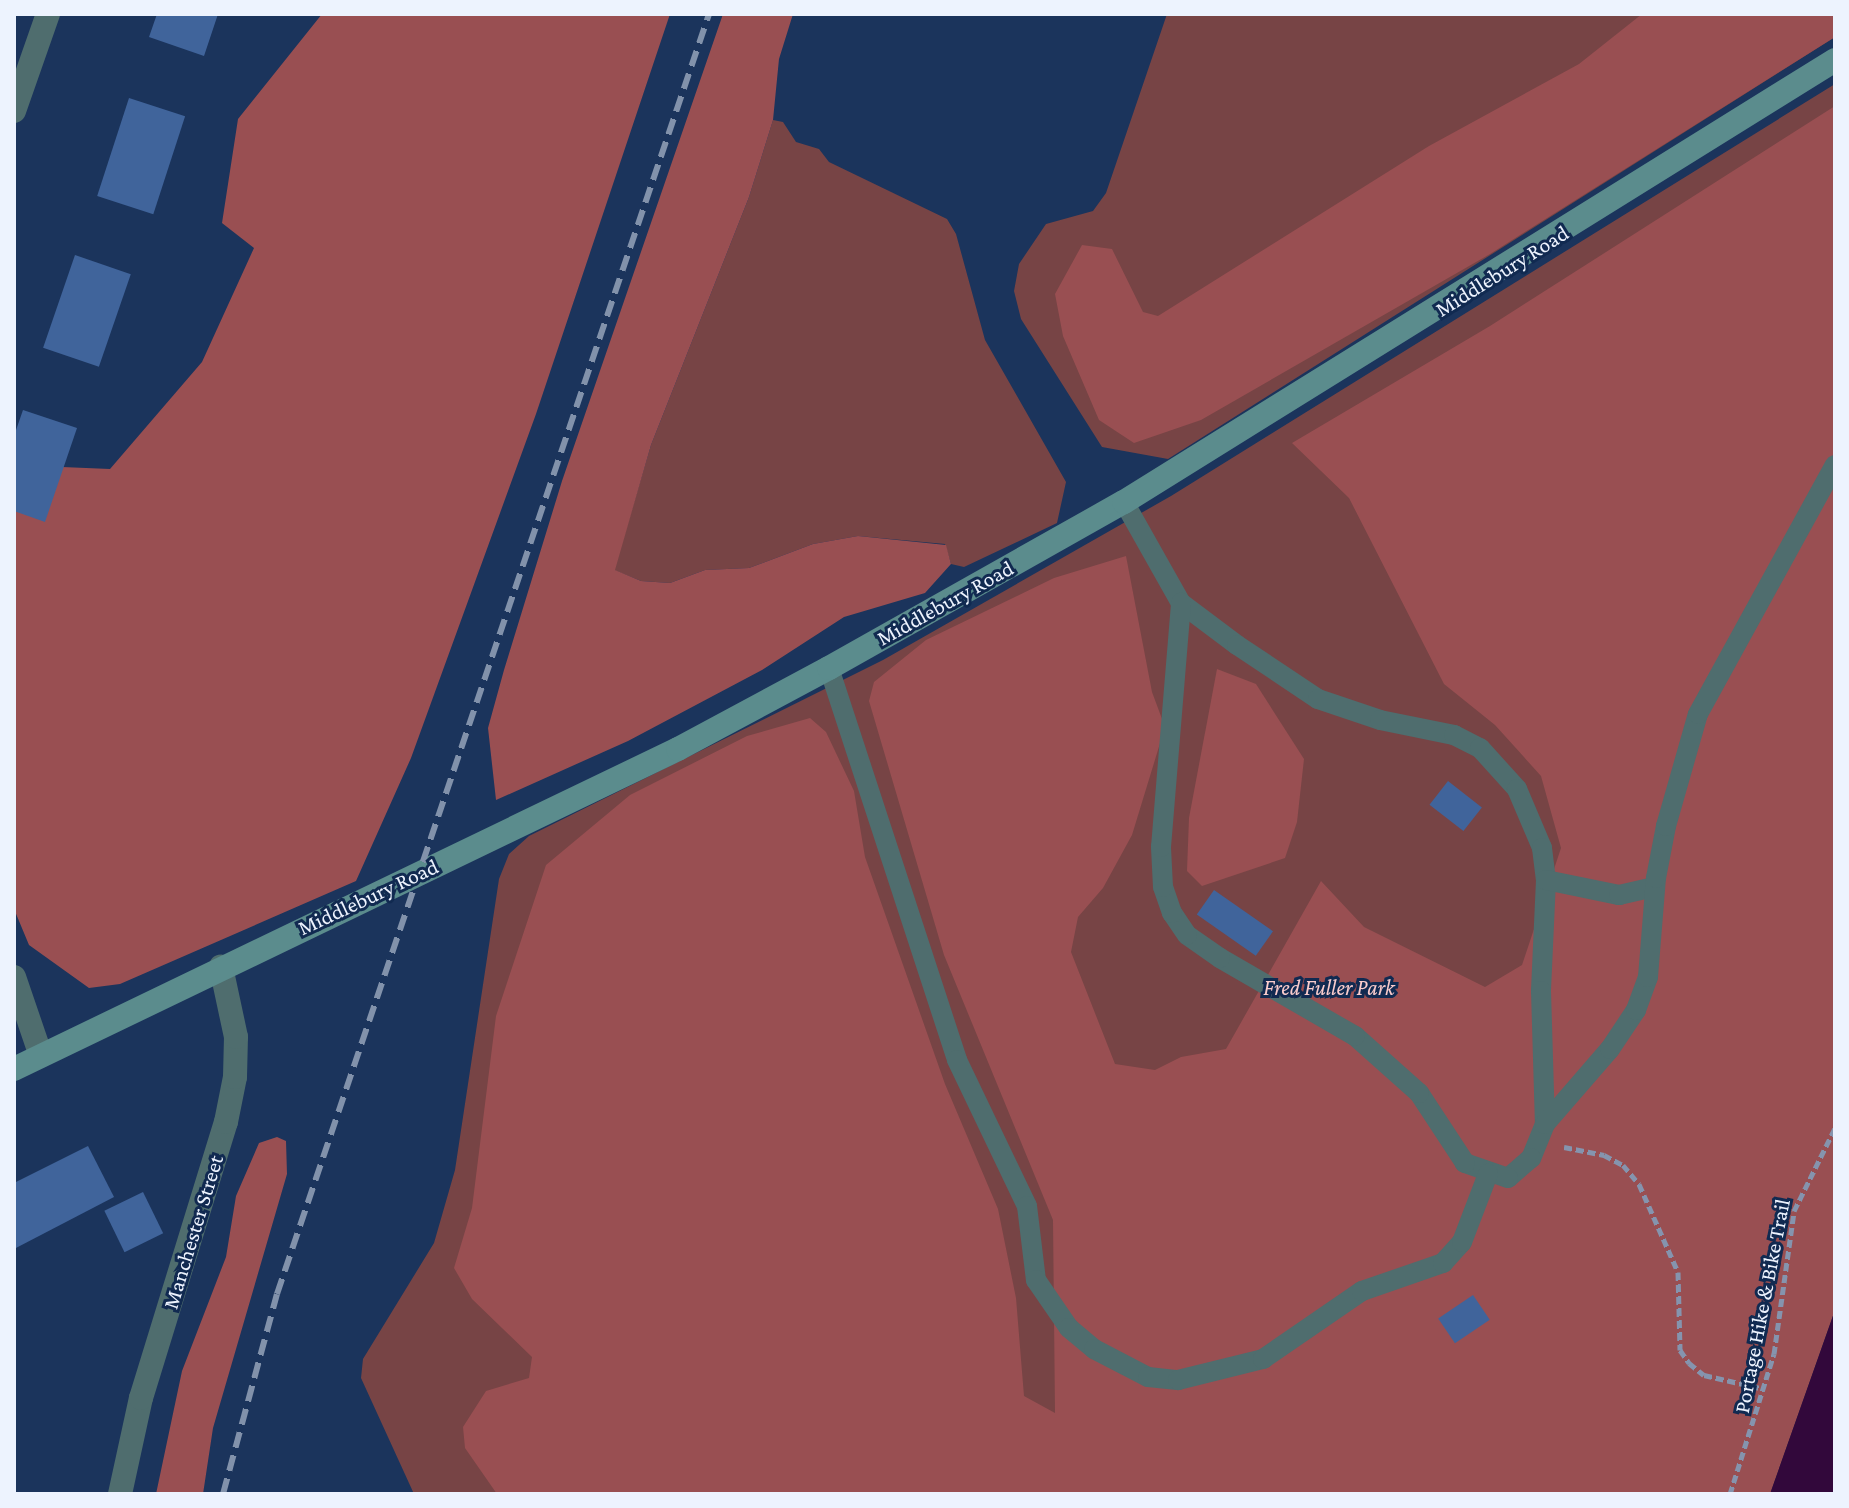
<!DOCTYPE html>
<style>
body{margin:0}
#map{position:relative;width:1849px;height:1508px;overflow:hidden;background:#1b345c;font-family:"Crimson Pro",serif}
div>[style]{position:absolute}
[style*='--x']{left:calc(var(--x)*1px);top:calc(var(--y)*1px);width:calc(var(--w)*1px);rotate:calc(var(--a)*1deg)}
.green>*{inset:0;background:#774445}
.forest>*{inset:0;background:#994f52}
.water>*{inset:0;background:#32083b}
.building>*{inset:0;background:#40649b;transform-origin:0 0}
.path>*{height:5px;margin-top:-2.5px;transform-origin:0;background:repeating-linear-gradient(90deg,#8594ae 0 8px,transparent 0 12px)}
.lane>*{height:20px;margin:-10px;padding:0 10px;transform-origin:10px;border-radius:10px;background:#4f6d6e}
.street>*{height:24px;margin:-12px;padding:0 12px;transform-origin:12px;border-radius:12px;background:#4f6d6e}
.secondary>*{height:24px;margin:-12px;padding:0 12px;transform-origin:12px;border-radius:12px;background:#5b8c8d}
.rail>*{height:6px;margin-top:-3px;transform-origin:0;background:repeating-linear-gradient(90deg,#8292ab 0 16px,transparent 0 24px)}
span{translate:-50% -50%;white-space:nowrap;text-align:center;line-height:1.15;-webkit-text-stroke:6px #112a51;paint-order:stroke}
.street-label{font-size:22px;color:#edf3fe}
.park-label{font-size:22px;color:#fbcdcd;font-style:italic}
.frame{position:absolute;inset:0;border:16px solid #edf3fe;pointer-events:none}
</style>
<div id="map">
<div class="green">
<div style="clip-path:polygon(1167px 14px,1835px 14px,1835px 37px,1168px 459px,1102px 447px,1021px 319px,1014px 291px,1019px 264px,1046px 224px,1093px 211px,1106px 193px)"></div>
<div style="clip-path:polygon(1835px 84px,1835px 1310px,1770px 1494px,414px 1494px,361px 1378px,363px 1359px,434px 1243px,455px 1170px,499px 879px,509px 854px,529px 836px,883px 660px,1171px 496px)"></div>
<div style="clip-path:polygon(773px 120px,783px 122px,796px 142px,819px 149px,829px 162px,947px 219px,956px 234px,985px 340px,1066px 482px,1057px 523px,964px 567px,951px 564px,945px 544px,858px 536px,813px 544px,749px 568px,705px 570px,670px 583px,641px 581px,614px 570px,651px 445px,749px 197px)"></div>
</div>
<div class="forest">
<div style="clip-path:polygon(322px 14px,670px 14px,536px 414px,411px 758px,356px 881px,120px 984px,89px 988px,29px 945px,14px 909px,14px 465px,110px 469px,202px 362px,254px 248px,222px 223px,238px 119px)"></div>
<div style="clip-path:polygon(723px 14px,793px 14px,779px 59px,773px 120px,749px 197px,651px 445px,615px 570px,641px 581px,670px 583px,705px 570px,749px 568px,813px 544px,858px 536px,946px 545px,951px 564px,925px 593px,844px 617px,762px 670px,628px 741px,496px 800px,488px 728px,504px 670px,562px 481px)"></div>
<div style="clip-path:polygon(1642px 14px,1835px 14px,1835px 37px,1490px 254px,1201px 420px,1134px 443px,1099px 420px,1063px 336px,1055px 294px,1082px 245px,1112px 249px,1143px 312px,1158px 316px,1429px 146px,1579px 64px)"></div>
<div style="clip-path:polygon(1835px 106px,1835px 1310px,1770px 1494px,497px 1494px,465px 1448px,463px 1427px,486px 1391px,529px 1378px,532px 1357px,472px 1299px,454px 1268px,472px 1208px,496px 1016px,546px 865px,630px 795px,747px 736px,810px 718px,826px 732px,854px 791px,865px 857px,945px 1084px,998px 1209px,1016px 1298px,1024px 1396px,1055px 1413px,1053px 1220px,944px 955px,869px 701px,874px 682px,926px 640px,1054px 578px,1126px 556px,1152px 692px,1165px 727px,1132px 835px,1103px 888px,1078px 917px,1071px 952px,1115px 1064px,1155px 1070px,1181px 1057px,1226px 1049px,1321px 881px,1364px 927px,1485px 987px,1522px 965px,1561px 848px,1541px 776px,1495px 725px,1444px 684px,1349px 498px,1292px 443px,1490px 326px)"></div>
<div style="clip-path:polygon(1217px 669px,1256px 684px,1304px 759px,1297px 822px,1285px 858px,1202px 886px,1187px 871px,1189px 818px)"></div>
<div style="clip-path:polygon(277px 1137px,286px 1141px,287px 1174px,213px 1428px,203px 1494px,156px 1494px,182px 1371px,226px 1257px,236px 1196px,259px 1143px)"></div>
</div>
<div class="water">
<div style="clip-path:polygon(1835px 1310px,1835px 1494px,1770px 1494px,1829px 1327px)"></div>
</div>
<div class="building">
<div style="clip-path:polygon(157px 14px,218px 14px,204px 56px,149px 37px)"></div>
<div style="left:129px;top:98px;width:59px;height:103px;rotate:18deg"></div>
<div style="left:75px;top:255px;width:59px;height:98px;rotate:19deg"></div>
<div style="clip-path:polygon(23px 410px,77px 428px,45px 522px,14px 511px,14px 436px)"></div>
<div style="left:1448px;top:781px;width:43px;height:30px;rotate:38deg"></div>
<div style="left:1214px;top:890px;width:72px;height:30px;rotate:35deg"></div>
<div style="clip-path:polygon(88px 1146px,114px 1197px,14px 1249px,14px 1183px)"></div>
<div style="left:143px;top:1192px;width:46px;height:43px;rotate:64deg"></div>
<div style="left:1473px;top:1295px;width:30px;height:42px;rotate:56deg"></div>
</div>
<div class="path">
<div style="--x:1564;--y:1147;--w:41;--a:11.3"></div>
<div style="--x:1604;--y:1155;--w:21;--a:28"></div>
<div style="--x:1623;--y:1165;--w:25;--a:50"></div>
<div style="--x:1639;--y:1184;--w:96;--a:66.1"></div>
<div style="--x:1678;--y:1272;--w:78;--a:88.5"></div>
<div style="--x:1680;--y:1350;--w:16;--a:55"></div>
<div style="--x:1689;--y:1363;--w:19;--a:39"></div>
<div style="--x:1704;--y:1375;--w:62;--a:13.1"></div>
<div style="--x:1730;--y:1494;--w:147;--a:-72.6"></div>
<div style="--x:1774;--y:1354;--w:144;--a:-82"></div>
<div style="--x:1794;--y:1211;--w:93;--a:-63.7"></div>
</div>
<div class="lane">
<div style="--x:1124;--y:502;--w:116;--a:60.6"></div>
<div style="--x:1181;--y:603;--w:70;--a:36.9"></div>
<div style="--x:1237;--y:645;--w:97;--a:33.7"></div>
<div style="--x:1318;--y:699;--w:65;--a:18.7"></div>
<div style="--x:1380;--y:720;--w:76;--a:11.5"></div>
<div style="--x:1454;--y:735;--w:29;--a:27"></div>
<div style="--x:1480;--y:748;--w:55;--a:47.9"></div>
<div style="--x:1517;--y:789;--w:64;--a:67"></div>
<div style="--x:1542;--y:848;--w:32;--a:83"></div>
<div style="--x:1546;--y:880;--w:111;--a:92.6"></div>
<div style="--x:1541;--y:991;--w:133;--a:88.3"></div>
<div style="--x:1545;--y:1124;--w:37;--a:112"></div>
<div style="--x:1531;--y:1158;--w:30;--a:139"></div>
<div style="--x:1508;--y:1178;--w:46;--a:-160.8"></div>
<div style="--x:1465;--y:1163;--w:84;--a:-123.3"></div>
<div style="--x:1419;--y:1093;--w:86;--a:-138.3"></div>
<div style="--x:1355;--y:1036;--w:156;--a:-150"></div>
<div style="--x:1220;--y:958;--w:40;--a:-145.1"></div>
<div style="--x:1187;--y:935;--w:27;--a:-124"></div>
<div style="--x:1172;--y:913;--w:28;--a:-109"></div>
<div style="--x:1163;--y:887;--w:40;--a:-92.9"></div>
<div style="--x:1161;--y:847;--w:245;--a:-85.3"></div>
<div style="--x:829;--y:668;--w:412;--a:71.9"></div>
<div style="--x:957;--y:1060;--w:162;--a:64.4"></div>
<div style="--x:1027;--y:1206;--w:75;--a:83.1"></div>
<div style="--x:1036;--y:1280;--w:58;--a:55.5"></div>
<div style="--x:1069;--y:1328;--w:33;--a:40"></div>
<div style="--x:1094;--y:1349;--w:61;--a:27.4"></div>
<div style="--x:1148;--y:1377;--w:30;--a:6"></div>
<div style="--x:1178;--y:1380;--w:88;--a:-13.9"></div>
<div style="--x:1263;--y:1359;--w:120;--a:-34.5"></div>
<div style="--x:1362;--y:1291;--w:86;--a:-19.1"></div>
<div style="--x:1443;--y:1263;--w:28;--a:-48"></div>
<div style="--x:1462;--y:1242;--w:73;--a:-69.1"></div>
<div style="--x:1546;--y:880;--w:75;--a:11.6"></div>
<div style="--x:1619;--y:895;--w:37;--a:-13"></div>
<div style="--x:1545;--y:1124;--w:99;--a:-49.1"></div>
<div style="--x:1610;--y:1049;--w:47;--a:-56.3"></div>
<div style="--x:1636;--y:1010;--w:35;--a:-70"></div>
<div style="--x:1648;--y:977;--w:99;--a:-85.4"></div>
<div style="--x:1656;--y:878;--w:53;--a:-79.1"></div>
<div style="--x:1666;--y:826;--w:116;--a:-74.1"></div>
<div style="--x:1698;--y:714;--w:284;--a:-61.2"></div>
</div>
<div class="street">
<div style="--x:14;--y:111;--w:103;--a:-70.7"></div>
<div style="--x:14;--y:977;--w:83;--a:71.1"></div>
<div style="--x:120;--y:1494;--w:98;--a:-77.7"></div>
<div style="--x:141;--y:1398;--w:289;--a:-72.9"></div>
<div style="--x:226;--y:1122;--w:46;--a:-78.7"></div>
<div style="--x:235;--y:1077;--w:40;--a:-88.6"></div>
<div style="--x:236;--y:1037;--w:72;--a:-102.1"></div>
</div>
<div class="secondary">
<div style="--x:14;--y:1069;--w:737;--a:-25.73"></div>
<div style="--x:678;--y:749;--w:171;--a:-28.2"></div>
<div style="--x:829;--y:668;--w:338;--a:-29.4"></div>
<div style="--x:1124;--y:502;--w:837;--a:-31.87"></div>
</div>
<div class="rail">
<div style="--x:223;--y:1494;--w:207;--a:-74.9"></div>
<div style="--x:277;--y:1294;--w:1351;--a:-71.35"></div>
</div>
<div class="street-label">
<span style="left:1502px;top:271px;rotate:-32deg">Middlebury Road</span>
<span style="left:945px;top:603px;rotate:-29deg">Middlebury Road</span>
<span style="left:368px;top:897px;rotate:-25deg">Middlebury Road</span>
<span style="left:193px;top:1232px;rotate:-73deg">Manchester Street</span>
<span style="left:1762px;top:1306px;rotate:-79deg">Portage Hike &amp; Bike Trail</span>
</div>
<div class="park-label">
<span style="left:1329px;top:988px">Fred Fuller Park</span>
</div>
<div class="frame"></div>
</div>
